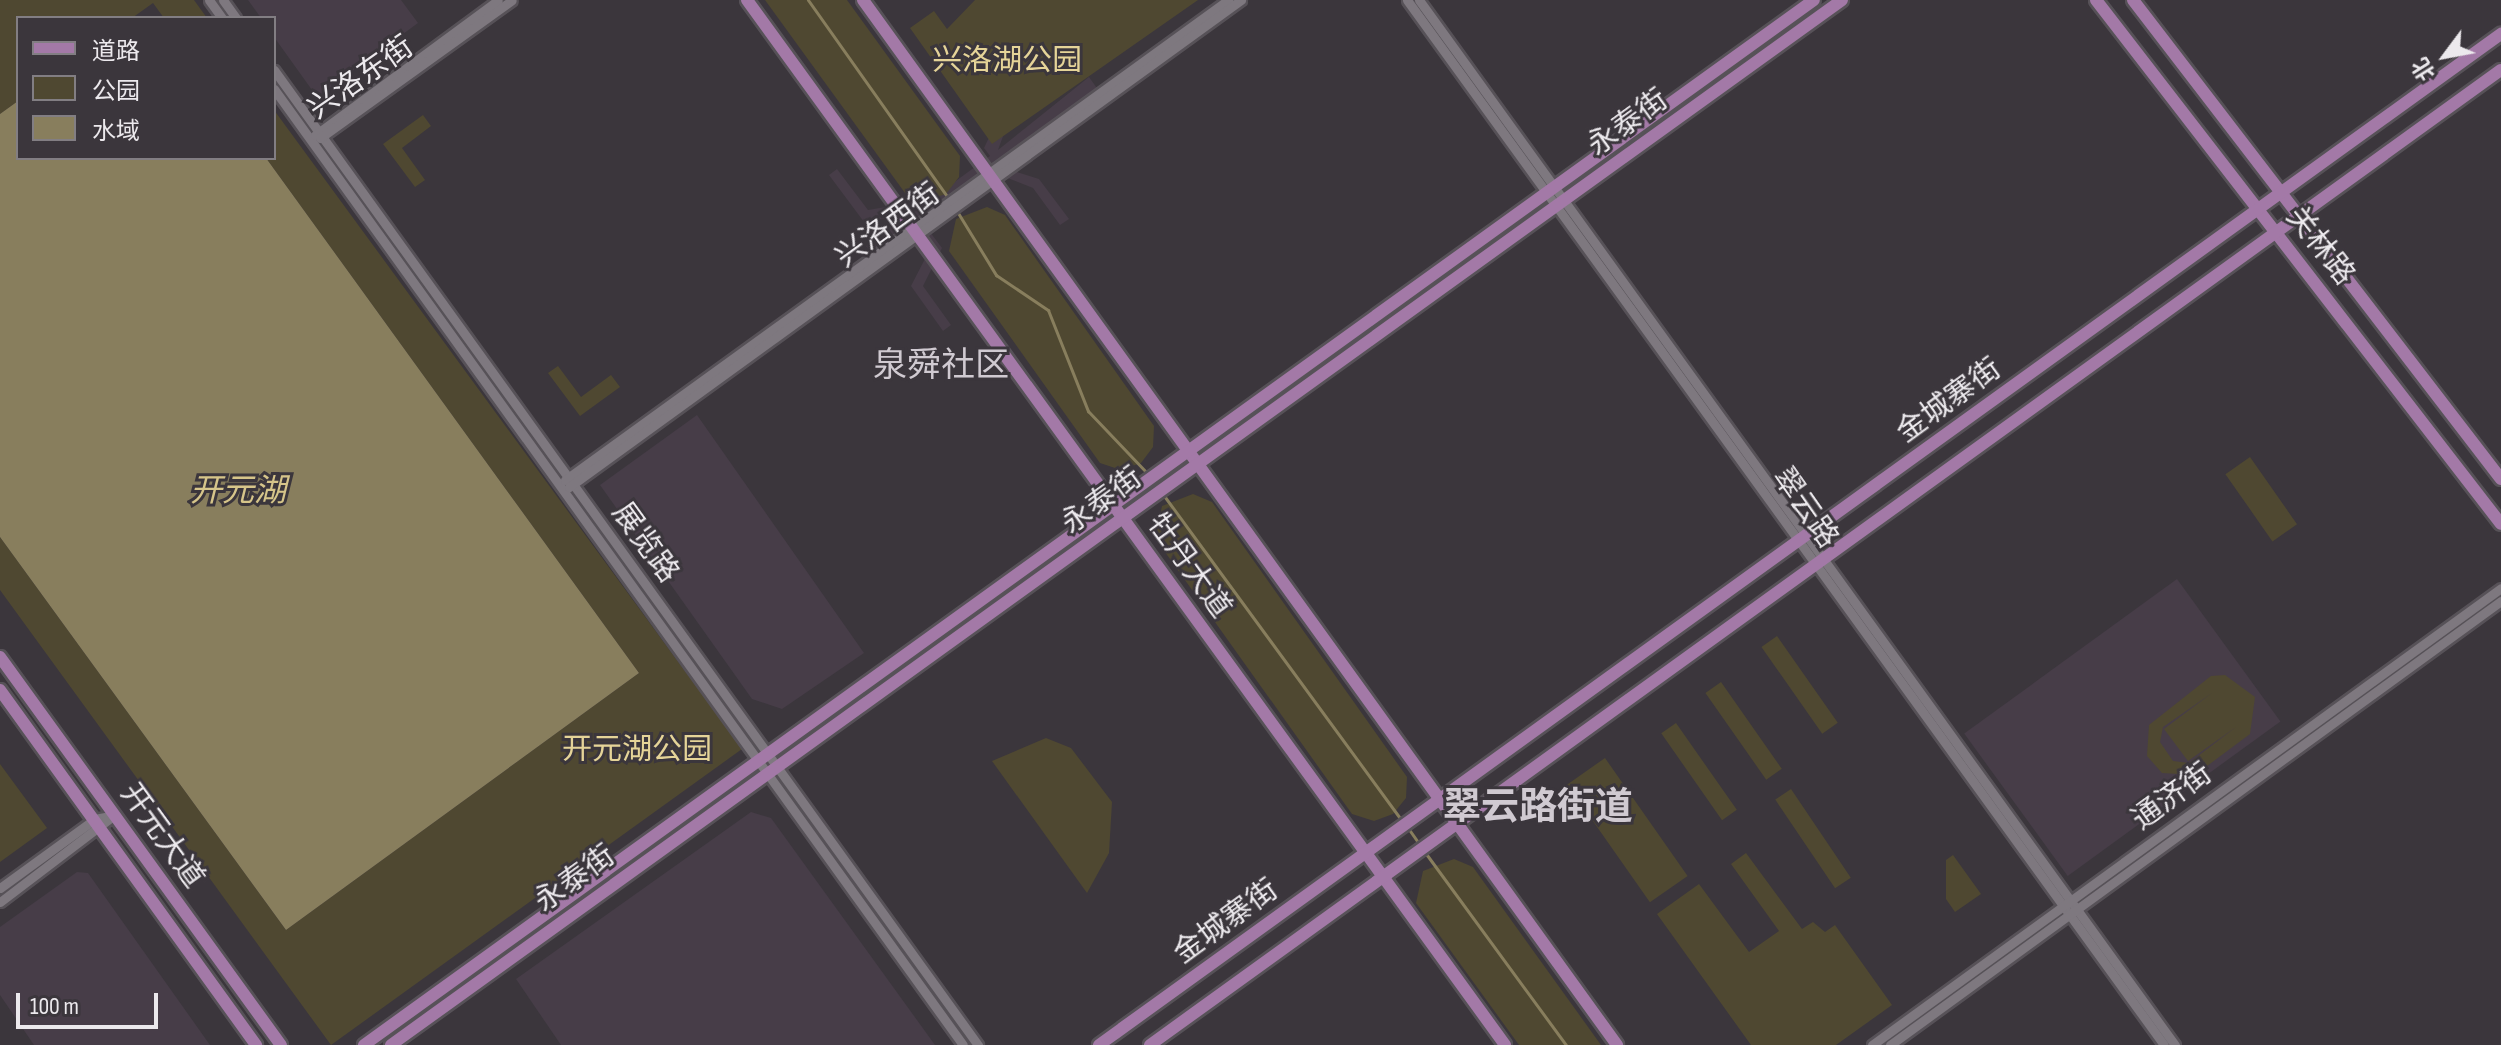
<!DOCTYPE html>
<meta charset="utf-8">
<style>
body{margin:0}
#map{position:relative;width:2501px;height:1045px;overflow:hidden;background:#3b363c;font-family:"Sofia Sans Condensed","Noto Sans SC",sans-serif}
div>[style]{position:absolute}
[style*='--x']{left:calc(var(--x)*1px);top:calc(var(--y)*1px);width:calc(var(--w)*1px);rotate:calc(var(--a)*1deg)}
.built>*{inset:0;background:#473d48;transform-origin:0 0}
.green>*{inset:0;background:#4f4831;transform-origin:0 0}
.water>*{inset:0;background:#887e5d}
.stream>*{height:3px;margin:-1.5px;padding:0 1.5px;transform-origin:1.5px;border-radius:1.5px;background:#887e5d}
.roads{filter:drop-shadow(2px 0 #575258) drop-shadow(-2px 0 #575258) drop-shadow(0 2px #575258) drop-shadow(0 -2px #575258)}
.minor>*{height:9px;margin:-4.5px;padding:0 4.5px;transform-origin:4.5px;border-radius:4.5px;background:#7e787f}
.major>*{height:12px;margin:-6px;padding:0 6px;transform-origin:6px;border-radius:6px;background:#a379a7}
span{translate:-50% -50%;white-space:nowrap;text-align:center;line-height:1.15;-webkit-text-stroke:6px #3b363c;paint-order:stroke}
.park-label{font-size:30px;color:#e5d498}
.street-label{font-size:30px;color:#ece9ed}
.water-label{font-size:32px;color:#d6c58a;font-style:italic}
.quarter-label{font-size:34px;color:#d0cad1}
.district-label{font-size:38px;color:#d0cad1;font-weight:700}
.legend{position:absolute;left:16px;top:16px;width:260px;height:144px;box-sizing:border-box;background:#3b363c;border:2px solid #827e83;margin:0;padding:10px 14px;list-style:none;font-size:24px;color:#ece9ed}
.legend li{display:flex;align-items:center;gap:16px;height:40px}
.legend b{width:40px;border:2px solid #827e83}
.north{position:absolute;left:2405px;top:16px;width:80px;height:80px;-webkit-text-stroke:6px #3b363c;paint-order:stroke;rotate:238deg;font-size:22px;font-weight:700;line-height:32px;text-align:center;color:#ece9ed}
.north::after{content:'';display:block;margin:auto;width:28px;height:36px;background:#ece9ed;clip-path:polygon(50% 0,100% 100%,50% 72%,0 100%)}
.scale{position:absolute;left:16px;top:993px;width:142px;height:36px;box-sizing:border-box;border:4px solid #ece9ed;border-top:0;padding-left:10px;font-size:24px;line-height:28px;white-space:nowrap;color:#ece9ed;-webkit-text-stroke:6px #3b363c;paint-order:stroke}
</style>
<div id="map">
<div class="built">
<div style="clip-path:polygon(248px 0,401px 0,418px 23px,317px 97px,274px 37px,274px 18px,261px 18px)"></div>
<div style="clip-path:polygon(1089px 77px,1109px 105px,1014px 171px,1039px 179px,1069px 219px,1060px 225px,1033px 188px,1005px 177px,930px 232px,942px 248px,923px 286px,951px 325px,943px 331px,911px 286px,930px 249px,921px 238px,881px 266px,866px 246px,905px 215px,864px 222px,829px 175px,837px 169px,868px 210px,909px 203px,916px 210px,990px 156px,984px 148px,1002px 110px,1013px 109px,998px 150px)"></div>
<div style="clip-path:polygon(697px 415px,864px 653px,782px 709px,752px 699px,600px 485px)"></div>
<div style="left:2177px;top:579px;width:176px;height:263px;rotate:54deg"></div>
<div style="clip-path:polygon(751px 812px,771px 818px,935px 1045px,561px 1045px,516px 979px)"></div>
<div style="clip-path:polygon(77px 872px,88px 873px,210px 1045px,34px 1045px,0 995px,0 927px)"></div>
</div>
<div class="green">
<div style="clip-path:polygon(0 0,194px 0,207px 18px,164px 18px,153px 3px,132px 18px,18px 18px,18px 101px,0 114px)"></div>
<div style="clip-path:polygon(765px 0,847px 0,960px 156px,959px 177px,946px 194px,927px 200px,905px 193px)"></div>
<div style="clip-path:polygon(975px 0,1198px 0,992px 144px,910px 28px,934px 11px,947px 29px)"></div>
<div style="clip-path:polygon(274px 110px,742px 749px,331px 1045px,0 590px,0 537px,286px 930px,639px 673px,266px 158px,274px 158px)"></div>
<div style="clip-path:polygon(423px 115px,431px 126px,402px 148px,425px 180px,415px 187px,383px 144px)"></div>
<div style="clip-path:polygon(987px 207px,1005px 215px,1154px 426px,1153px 447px,1141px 463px,1121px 470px,1100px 463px,949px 251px,956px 219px)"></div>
<div style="clip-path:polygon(558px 366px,581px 397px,611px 375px,620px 387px,580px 416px,548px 373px)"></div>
<div style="left:2250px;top:457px;width:82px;height:30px;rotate:55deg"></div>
<div style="clip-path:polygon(1193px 494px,1212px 502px,1407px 777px,1406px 798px,1393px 814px,1374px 821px,1352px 814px,1155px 538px,1162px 506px)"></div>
<div style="left:1777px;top:636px;width:106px;height:19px;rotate:55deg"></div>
<div style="clip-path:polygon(evenodd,2225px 675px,2255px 697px,2250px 734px,2195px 775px,2162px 773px,2147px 756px,2149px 725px,2211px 676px,2225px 675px,2212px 693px,2164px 729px,2188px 761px,2236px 727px,2189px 763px,2173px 761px,2160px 742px,2163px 727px,2212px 693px)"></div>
<div style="left:1721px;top:682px;width:106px;height:19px;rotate:55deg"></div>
<div style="left:1676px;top:723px;width:106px;height:18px;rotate:55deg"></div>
<div style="clip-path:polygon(1046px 738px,1071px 748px,1112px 802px,1109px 853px,1087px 893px,992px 761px)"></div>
<div style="left:1605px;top:758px;width:144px;height:46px;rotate:55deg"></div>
<div style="clip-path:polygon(0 764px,47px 828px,0 862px)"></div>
<div style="left:1791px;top:789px;width:107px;height:19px;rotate:56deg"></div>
<div style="clip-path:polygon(1746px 853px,1802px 929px,1813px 922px,1825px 932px,1835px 925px,1892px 1005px,1836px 1045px,1751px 1045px,1657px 914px,1699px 884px,1749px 952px,1779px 931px,1731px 864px)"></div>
<div style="clip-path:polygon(1953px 855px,1981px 894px,1955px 912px,1946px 899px,1946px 860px)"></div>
<div style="clip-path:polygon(1454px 859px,1473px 867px,1601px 1045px,1519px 1045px,1416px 903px,1423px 871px)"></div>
</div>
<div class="water">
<div style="clip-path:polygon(18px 101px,18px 158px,266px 158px,639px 673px,286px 930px,0 537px,0 114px)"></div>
</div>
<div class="stream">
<div style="--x:808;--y:0;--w:244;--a:54.7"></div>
<div style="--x:955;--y:208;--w:79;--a:58.5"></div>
<div style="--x:996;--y:275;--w:63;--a:33.9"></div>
<div style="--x:1048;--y:310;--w:109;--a:68.4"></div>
<div style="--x:1088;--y:411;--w:87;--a:46.4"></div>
<div style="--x:1162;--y:493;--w:408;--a:53.8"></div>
<div style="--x:1408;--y:828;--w:21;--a:55"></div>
<div style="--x:1424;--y:851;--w:240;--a:53.8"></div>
</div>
<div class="roads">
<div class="minor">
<div style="--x:209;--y:0;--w:22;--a:54"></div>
<div style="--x:223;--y:0;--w:22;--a:54"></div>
<div style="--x:1407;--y:0;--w:1290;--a:54.08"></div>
<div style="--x:1419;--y:0;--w:1290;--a:54.12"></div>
<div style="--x:274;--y:70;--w:1203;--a:54.17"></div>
<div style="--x:274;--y:89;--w:1178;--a:54.22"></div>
<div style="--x:315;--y:135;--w:227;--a:-36.4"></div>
<div style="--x:320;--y:138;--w:236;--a:-35.7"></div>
<div style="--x:565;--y:480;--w:819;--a:-35.9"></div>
<div style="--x:569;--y:487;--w:830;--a:-35.93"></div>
<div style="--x:0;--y:888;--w:117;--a:-36"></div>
<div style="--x:95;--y:819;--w:19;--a:-12"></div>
<div style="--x:0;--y:902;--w:143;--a:-37.3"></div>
<div style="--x:1872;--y:1045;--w:777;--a:-36"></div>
<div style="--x:1890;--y:1045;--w:755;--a:-36.01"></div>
</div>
<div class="major">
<div style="--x:747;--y:0;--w:1291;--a:54.04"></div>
<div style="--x:863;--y:0;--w:1289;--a:54.19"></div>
<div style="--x:2096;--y:0;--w:662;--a:52.3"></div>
<div style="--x:2133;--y:0;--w:604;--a:52.47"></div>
<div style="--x:0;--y:657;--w:479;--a:54.1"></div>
<div style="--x:0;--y:690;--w:438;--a:54.2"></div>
<div style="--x:364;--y:1045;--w:1787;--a:-35.78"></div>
<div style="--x:391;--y:1045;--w:1788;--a:-35.76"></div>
<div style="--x:1099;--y:1045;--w:1729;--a:-35.8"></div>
<div style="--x:1150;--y:1045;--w:1666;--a:-35.82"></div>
</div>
</div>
<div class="park-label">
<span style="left:1007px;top:61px">兴洛湖公园</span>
<span style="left:637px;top:750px">开元湖公园</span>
</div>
<div class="street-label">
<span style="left:361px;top:78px;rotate:-35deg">兴洛东街</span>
<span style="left:1628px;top:123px;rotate:-36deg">永泰街</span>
<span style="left:888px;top:226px;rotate:-36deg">兴洛西街</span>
<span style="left:2320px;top:246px;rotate:52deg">关林路</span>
<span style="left:1949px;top:401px;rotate:-36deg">金城寨街</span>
<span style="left:1102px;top:501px;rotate:-36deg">永泰街</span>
<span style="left:1805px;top:508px;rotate:55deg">翠云路</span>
<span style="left:645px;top:543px;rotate:54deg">展览路</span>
<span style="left:1189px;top:566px;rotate:54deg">牡丹大道</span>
<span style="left:2172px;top:797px;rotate:-36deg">通济街</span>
<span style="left:162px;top:836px;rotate:54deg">开元大道</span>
<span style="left:575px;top:879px;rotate:-36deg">永泰街</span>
<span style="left:1226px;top:922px;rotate:-36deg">金城寨街</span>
</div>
<div class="water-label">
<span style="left:238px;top:492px">开元湖</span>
</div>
<div class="quarter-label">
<span style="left:941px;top:366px">泉舜社区</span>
</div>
<div class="district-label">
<span style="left:1538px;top:808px">翠云路街道</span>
</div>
<ul class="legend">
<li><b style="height:10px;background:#a379a7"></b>道路</li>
<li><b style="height:22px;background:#4f4831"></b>公园</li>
<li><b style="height:22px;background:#887e5d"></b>水域</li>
</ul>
<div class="north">北</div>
<div class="scale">100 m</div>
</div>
